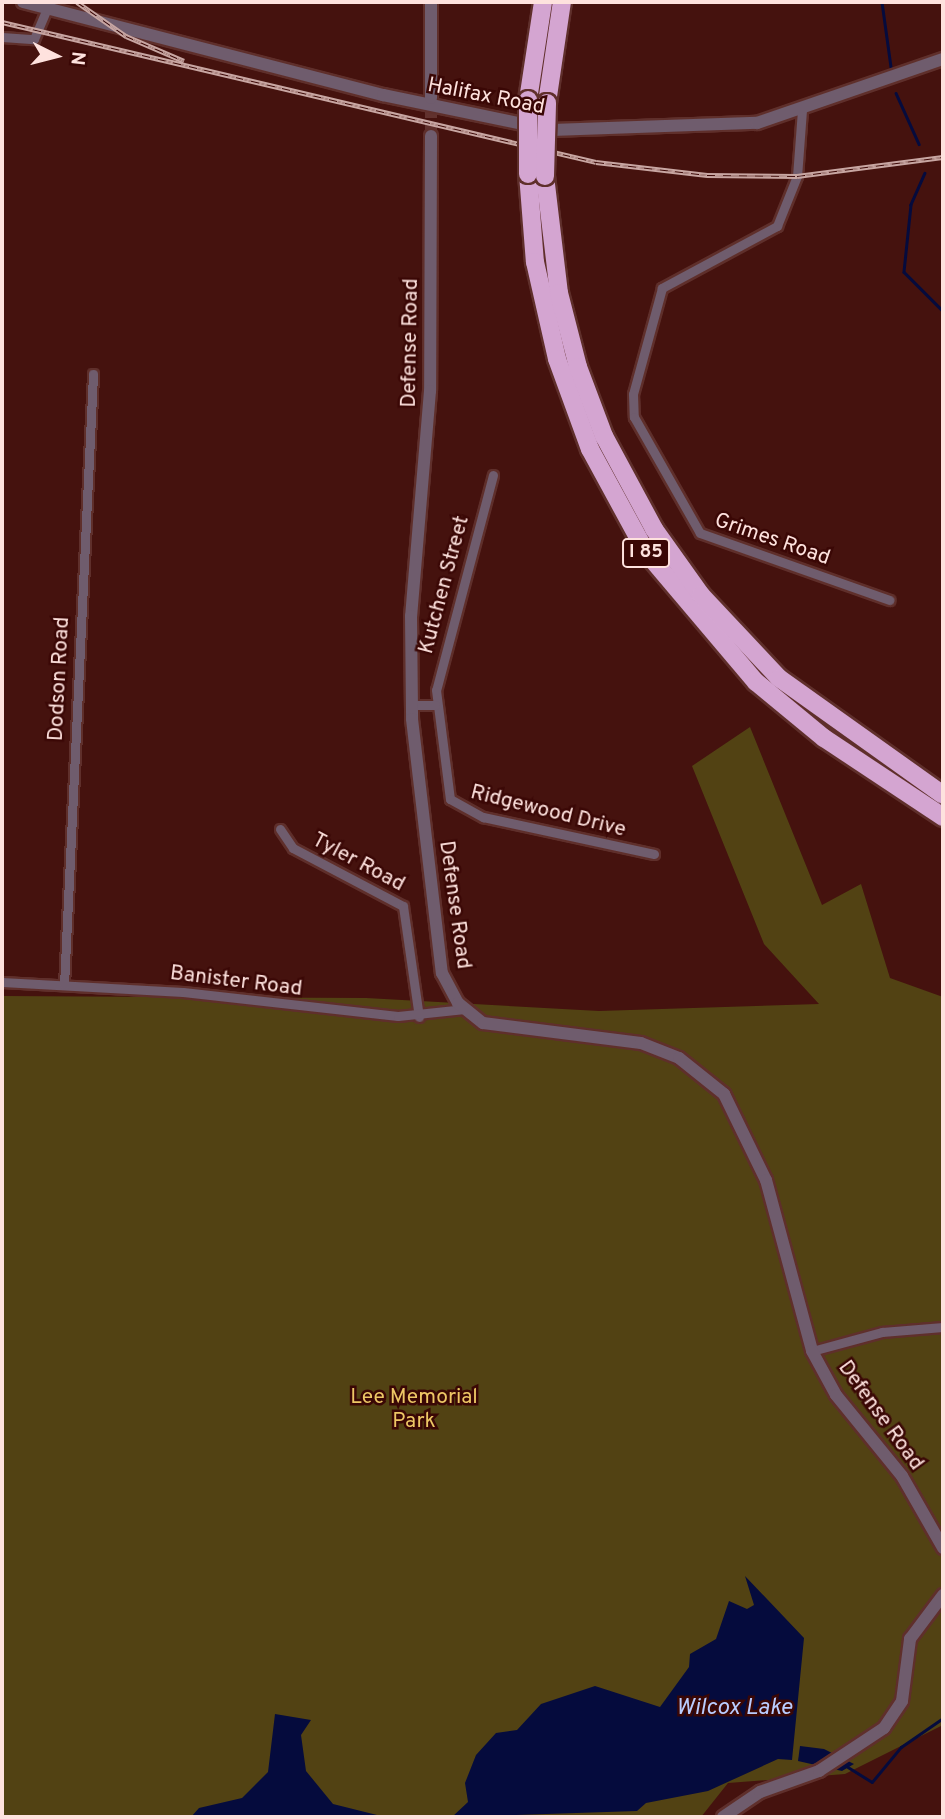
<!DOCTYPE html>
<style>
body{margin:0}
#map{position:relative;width:945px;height:1819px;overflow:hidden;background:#45120e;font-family:Overpass,sans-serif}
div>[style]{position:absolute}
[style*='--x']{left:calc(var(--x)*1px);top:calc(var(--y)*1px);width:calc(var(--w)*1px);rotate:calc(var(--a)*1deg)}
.green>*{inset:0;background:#524213}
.water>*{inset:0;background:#050b3d}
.stream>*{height:2.5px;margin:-1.25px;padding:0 1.25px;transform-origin:1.25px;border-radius:1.25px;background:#050b3d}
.tertiary-tunnel>*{height:12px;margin-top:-6px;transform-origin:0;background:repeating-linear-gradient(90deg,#61312d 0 12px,transparent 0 18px)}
.roads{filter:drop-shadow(2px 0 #5f2f2b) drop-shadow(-2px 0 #5f2f2b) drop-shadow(0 2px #5f2f2b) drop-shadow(0 -2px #5f2f2b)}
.minor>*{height:9px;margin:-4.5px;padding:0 4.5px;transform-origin:4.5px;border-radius:4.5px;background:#6f5c6d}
.tertiary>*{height:12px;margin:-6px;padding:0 6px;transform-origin:6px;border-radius:6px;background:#6f5c6d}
.motorway>*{height:18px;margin:-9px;padding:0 9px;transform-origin:9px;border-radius:9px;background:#d4a5d1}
.rail>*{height:5px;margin-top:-2.5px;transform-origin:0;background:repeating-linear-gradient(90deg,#3a0705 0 8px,#c8a6a2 0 16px);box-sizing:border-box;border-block:2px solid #c8a6a2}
.bridges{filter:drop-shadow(2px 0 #5f2f2b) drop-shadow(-2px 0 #5f2f2b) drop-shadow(0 2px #5f2f2b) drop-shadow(0 -2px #5f2f2b)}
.motorway-bridge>*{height:18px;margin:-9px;padding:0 9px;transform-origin:9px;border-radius:9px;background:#d4a5d1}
span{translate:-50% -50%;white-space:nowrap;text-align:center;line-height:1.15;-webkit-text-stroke:5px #3a0705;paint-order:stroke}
.shield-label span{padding:2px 5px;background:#3a0705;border:2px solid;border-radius:5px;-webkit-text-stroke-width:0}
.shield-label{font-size:19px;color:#fee2de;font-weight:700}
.street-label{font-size:21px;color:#fee2de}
.park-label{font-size:21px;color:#edc765}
.water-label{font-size:23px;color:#b9ccff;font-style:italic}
.frame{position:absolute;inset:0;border:4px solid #fee2de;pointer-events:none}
.north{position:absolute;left:21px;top:21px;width:70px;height:70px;-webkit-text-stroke:5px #3a0705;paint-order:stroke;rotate:96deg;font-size:19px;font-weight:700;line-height:28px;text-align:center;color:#fee2de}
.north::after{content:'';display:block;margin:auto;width:24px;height:32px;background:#fee2de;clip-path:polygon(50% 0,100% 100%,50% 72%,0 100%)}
</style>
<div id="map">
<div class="green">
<div style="clip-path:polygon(750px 727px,822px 905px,861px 884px,890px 978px,943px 997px,943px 1725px,845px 1774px,728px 1783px,701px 1817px,2px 1817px,2px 996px,366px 998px,599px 1011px,819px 1004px,764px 944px,692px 766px)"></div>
</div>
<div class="water">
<div style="clip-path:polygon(745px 1576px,804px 1638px,792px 1760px,778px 1759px,708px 1791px,646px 1803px,637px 1811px,452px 1817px,468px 1802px,465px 1783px,476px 1755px,496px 1733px,517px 1730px,541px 1704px,595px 1686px,660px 1707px,689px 1667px,690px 1654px,716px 1639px,729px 1601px,747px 1609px,754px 1605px)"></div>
<div style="clip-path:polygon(275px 1714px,311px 1720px,301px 1735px,306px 1771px,333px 1804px,385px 1817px,191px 1817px,199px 1808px,242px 1798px,268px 1772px)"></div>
<div style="clip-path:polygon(800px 1746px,824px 1749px,854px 1764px,842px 1771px,798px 1761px)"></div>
</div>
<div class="stream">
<div style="--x:882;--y:2;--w:66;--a:82.1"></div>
<div style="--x:896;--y:93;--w:56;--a:65.7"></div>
<div style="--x:925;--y:173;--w:35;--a:114"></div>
<div style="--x:911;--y:205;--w:67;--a:96"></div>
<div style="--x:904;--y:272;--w:55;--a:45"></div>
<div style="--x:848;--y:1767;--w:28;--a:32"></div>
<div style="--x:872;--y:1782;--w:45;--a:-50.4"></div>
<div style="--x:901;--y:1747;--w:51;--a:-34.6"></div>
</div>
<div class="tertiary-tunnel">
<div style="--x:431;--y:136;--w:38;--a:-90"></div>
</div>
<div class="roads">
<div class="minor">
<div style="--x:2;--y:37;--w:32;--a:4"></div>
<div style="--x:34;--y:39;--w:34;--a:-67"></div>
<div style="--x:802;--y:110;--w:66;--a:94.3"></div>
<div style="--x:797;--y:176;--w:54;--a:111.8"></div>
<div style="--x:777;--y:226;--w:131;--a:151.7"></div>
<div style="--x:662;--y:288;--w:110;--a:105.3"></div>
<div style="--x:633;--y:394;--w:23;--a:88"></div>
<div style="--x:634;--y:417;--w:133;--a:60.4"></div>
<div style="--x:700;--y:533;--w:201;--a:19.5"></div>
<div style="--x:493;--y:475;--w:222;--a:104.8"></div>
<div style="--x:436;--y:690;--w:110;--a:82.7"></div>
<div style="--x:450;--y:799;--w:38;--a:29"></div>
<div style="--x:483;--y:817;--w:175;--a:12.2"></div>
<div style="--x:412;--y:705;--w:23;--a:0"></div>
<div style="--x:280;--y:829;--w:23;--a:56"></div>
<div style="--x:293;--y:848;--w:124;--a:27.8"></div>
<div style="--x:403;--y:906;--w:112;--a:81.8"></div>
<div style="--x:2;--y:982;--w:181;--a:3.2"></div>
<div style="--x:183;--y:992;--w:216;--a:6.4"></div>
<div style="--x:398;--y:1016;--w:67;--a:-6"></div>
<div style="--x:64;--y:985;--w:612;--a:-87.28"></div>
<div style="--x:812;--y:1351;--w:73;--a:-15.2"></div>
<div style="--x:882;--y:1332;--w:61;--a:-4.7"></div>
</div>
<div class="tertiary">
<div style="--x:23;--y:2;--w:372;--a:14.5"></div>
<div style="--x:383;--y:95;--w:173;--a:11.7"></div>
<div style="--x:552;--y:130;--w:205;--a:-2"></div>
<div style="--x:757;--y:123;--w:197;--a:-19"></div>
<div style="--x:431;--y:2;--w:96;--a:90"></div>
<div style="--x:431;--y:136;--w:255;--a:90.2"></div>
<div style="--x:430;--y:391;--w:226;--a:94.8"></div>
<div style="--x:411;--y:616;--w:103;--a:89.4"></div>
<div style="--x:412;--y:719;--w:256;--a:83.3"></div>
<div style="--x:442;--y:973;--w:34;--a:62"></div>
<div style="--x:458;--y:1003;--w:32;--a:39"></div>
<div style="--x:483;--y:1023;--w:159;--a:7.2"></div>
<div style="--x:641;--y:1043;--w:41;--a:21.5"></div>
<div style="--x:679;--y:1058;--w:58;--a:38.7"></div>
<div style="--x:724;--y:1094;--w:96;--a:64"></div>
<div style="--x:766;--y:1180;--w:177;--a:74.9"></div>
<div style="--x:812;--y:1351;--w:50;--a:61.4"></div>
<div style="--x:836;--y:1395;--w:104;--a:50.8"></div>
<div style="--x:902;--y:1476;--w:83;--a:60.3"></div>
<div style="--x:723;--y:1817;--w:45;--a:-34"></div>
<div style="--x:760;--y:1792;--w:63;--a:-19.6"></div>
<div style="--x:819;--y:1771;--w:78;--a:-33.5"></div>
<div style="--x:884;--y:1728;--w:32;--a:-56"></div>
<div style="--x:902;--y:1701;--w:63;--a:-82.6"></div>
<div style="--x:910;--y:1639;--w:55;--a:-53.1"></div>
</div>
<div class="motorway">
<div style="--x:528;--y:100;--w:99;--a:-81.3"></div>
<div style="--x:547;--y:103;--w:102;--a:-81.6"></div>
<div style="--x:528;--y:174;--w:88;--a:85.5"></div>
<div style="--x:535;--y:262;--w:99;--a:77.2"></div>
<div style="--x:557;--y:359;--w:96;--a:69.9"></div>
<div style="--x:590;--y:449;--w:117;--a:61.5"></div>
<div style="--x:646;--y:552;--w:170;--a:49.8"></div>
<div style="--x:756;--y:682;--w:88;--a:39.5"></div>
<div style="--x:824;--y:738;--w:143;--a:33.6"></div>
<div style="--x:545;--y:176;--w:118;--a:83.2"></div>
<div style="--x:559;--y:293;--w:76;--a:75.6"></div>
<div style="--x:578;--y:367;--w:74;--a:69.4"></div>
<div style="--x:604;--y:436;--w:106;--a:61.7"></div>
<div style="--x:654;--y:529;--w:81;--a:54.5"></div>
<div style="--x:701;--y:595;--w:114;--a:46.8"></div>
<div style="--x:779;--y:678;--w:201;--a:35.5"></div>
</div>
</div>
<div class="rail">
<div style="--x:77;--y:2;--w:60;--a:34.8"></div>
<div style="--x:126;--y:36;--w:63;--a:23.3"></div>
<div style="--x:2;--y:22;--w:610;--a:13.26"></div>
<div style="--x:596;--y:162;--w:112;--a:6.7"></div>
<div style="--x:707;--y:175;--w:90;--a:0.6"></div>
<div style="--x:797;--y:176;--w:147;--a:-7.4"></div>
</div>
<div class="bridges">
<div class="motorway-bridge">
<div style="--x:528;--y:100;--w:74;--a:90"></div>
<div style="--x:545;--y:176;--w:73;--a:-88.4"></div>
</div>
</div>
<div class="shield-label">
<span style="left:646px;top:553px">I 85</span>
</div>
<div class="street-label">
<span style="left:486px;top:97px;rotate:11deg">Halifax Road</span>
<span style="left:411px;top:343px;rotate:-89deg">Defense Road</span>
<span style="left:772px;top:540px;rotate:19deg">Grimes Road</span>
<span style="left:445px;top:585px;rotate:-75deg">Kutchen Street</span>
<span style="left:60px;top:679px;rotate:-87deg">Dodson Road</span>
<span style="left:548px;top:812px;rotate:14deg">Ridgewood Drive</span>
<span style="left:358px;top:863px;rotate:28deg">Tyler Road</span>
<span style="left:454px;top:905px;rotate:82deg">Defense Road</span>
<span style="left:236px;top:982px;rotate:7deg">Banister Road</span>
<span style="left:880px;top:1416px;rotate:54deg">Defense Road</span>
</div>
<div class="park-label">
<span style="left:414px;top:1410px">Lee Memorial<br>Park</span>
</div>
<div class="water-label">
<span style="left:734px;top:1709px">Wilcox Lake</span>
</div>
<div class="frame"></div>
<div class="north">N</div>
</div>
